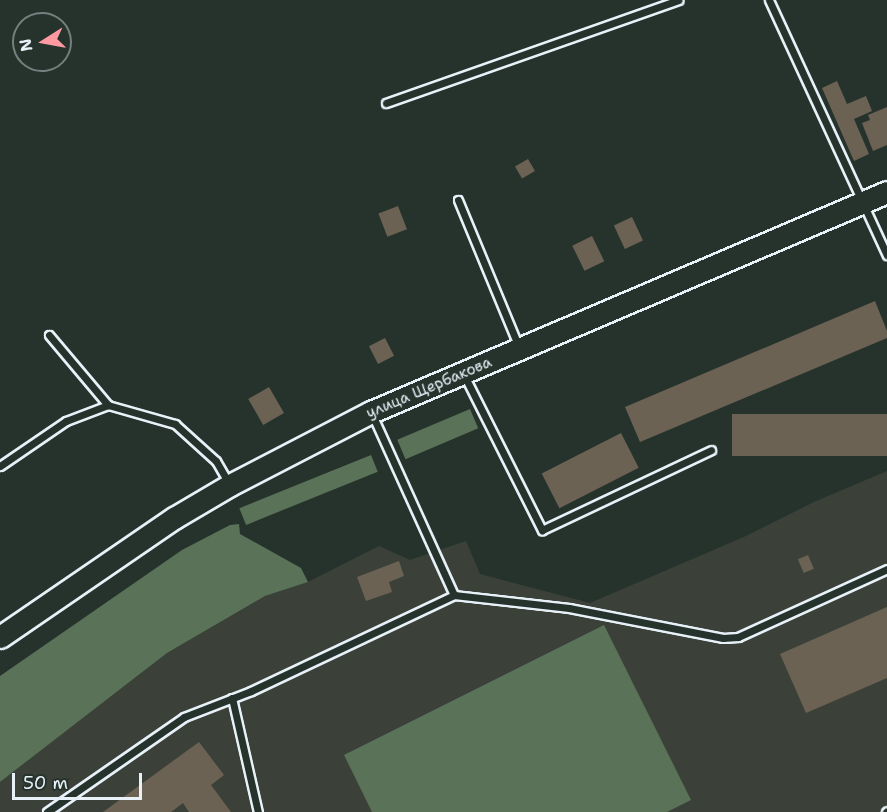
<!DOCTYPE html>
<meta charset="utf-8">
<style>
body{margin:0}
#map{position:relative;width:887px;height:812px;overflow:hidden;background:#26332d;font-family:"Shantell Sans",sans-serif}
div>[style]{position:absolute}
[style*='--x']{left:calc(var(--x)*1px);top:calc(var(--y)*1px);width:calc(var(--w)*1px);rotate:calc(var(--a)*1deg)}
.built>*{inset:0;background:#3b4139}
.green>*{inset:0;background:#5a7257;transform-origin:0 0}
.building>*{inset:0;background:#6b6254;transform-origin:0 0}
.roads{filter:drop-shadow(2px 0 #e8f1f8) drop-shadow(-2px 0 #e8f1f8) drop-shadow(0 2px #e8f1f8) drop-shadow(0 -2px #e8f1f8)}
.service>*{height:7px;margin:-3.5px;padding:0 3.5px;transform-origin:3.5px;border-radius:3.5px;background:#26332d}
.primary>*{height:21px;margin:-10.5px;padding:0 10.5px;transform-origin:10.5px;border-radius:10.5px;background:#26332d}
span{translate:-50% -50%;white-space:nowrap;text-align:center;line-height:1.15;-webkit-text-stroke:4.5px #26332d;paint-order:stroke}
.street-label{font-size:15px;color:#e8f1f8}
.north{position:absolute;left:12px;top:12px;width:60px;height:60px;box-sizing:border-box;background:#26332d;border:2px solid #747f7e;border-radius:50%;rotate:259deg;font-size:16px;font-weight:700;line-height:24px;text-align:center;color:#e8f1f8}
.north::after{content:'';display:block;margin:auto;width:21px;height:27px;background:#ff9aa2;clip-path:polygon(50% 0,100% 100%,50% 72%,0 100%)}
.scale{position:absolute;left:12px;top:773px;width:130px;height:27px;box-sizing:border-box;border:3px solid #e8f1f8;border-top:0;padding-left:8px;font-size:18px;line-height:21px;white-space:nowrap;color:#e8f1f8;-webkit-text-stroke:4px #26332d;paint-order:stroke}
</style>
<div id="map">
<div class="built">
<div style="clip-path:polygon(887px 471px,887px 812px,0 812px,0 782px,167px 653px,265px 596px,308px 582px,379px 546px,410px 560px,466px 541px,480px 574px,590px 603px,746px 536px,814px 502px)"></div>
</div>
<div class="green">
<div style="left:470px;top:409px;width:21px;height:79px;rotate:67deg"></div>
<div style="left:371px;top:455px;width:18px;height:142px;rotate:68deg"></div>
<div style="clip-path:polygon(239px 524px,240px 534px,301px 568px,308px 582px,265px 596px,167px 653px,0 782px,0 676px,182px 550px,230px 525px)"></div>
<div style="clip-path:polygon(604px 625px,691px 800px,667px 812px,372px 812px,344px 755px)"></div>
</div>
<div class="building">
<div style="clip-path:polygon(837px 81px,847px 104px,866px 96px,872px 111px,854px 119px,869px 154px,854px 161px,822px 88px)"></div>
<div style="clip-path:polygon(887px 107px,887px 145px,873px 151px,862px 123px,870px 120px,868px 115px)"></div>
<div style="left:528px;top:159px;width:14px;height:15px;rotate:60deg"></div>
<div style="left:398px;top:206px;width:25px;height:21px;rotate:69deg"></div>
<div style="left:632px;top:217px;width:26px;height:20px;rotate:65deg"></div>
<div style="left:592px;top:236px;width:28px;height:22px;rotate:64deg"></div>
<div style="clip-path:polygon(875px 301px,887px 331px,887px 338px,640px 442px,625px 407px)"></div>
<div style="left:385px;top:338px;width:20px;height:18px;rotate:63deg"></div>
<div style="left:269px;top:387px;width:30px;height:24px;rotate:60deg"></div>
<div style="left:887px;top:414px;width:42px;height:155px;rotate:90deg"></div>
<div style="left:621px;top:433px;width:39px;height:89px;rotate:63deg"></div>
<div style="left:808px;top:555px;width:15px;height:11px;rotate:67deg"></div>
<div style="clip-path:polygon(399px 561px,404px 576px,389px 582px,392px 592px,366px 601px,357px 577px)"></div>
<div style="clip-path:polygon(887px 607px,887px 678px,806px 713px,780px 654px)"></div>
<div style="clip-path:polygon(199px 742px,224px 775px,211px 785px,231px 812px,189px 812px,183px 803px,171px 812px,103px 812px)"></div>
</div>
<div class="roads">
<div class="service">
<div style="--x:769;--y:0;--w:281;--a:65.2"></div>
<div style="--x:386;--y:103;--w:310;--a:-19.4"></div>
<div style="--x:458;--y:200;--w:157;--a:67.5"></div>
<div style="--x:49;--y:335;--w:92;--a:49.9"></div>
<div style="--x:464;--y:375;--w:174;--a:63.3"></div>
<div style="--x:542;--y:530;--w:187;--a:-25.3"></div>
<div style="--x:0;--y:466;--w:80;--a:-34.3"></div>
<div style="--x:66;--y:421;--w:45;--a:-20.9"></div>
<div style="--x:108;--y:405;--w:70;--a:15.8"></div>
<div style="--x:175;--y:424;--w:55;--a:42.1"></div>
<div style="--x:216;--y:461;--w:24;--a:60"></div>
<div style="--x:454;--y:595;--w:116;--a:6.4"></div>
<div style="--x:569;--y:608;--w:157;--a:11"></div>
<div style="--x:723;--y:638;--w:15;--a:-4"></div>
<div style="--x:738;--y:637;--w:164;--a:-24.5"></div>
<div style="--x:232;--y:698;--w:117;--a:77.2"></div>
<div style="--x:47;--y:812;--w:167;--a:-34.7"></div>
<div style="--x:184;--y:717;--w:72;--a:-21.2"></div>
<div style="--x:251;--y:691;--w:225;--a:-25.3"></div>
<div style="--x:454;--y:595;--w:199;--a:-114.4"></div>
<div style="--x:886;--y:812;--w:1;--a:-45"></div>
</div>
<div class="primary">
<div style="--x:0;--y:637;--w:211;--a:-34.4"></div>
<div style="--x:174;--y:518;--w:65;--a:-30.5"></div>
<div style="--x:230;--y:485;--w:159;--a:-27.4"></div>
<div style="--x:371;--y:412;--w:561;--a:-23.09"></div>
</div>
</div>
<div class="street-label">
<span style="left:429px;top:388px;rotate:-23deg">улица Щербакова</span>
</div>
<div class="north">N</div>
<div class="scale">50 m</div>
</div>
